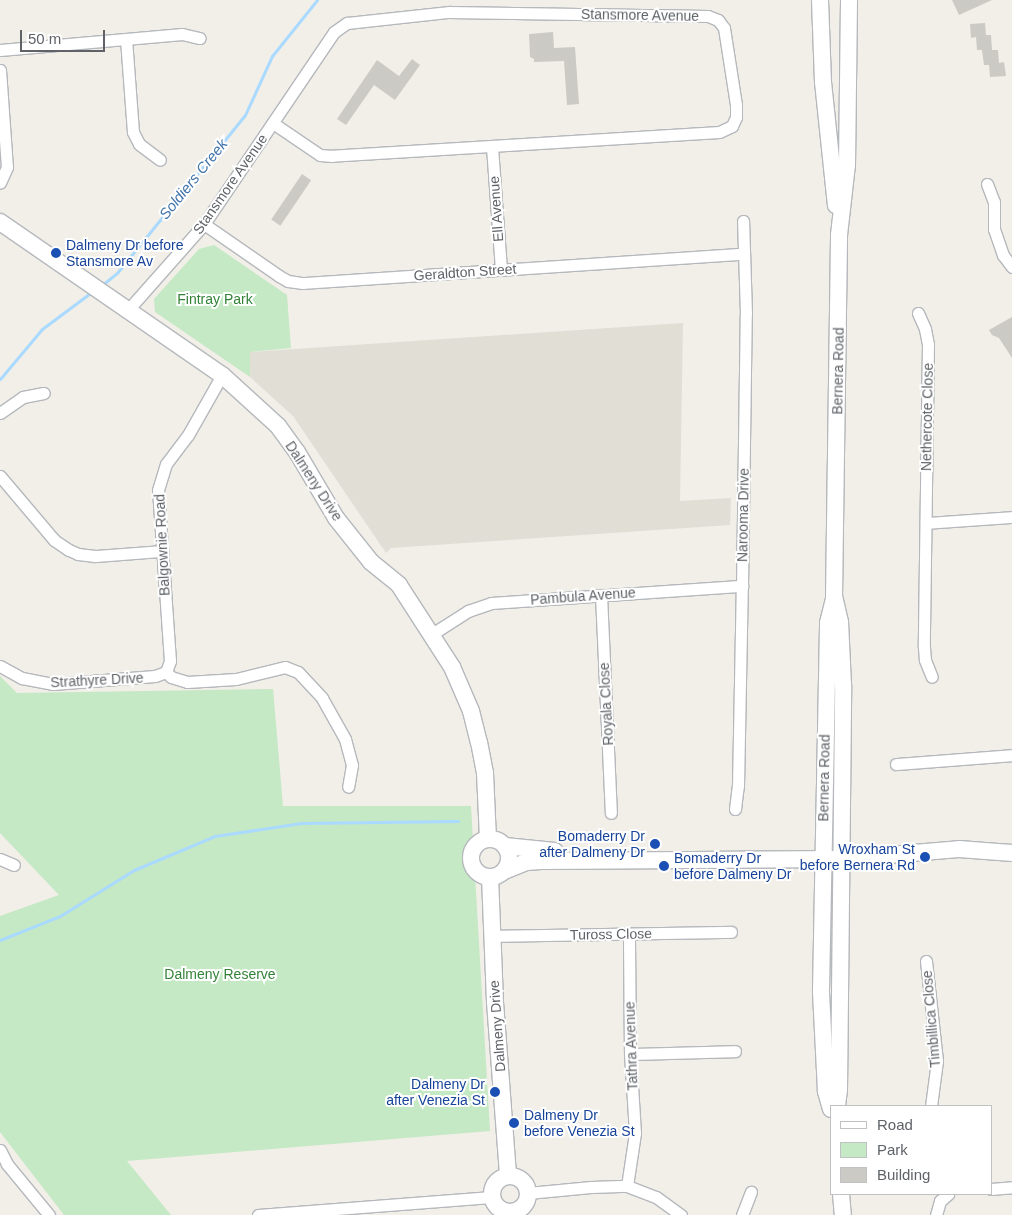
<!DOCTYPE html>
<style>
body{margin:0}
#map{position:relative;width:1012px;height:1215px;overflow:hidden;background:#f1efe8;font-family:Arial,sans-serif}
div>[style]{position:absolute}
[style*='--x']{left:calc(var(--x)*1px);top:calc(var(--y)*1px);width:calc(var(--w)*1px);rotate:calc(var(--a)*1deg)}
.education>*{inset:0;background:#e1ded6}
.green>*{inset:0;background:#c5e8c5}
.stream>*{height:3px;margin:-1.5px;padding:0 1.5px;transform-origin:1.5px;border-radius:1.5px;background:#aadaff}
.building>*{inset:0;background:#cccac5;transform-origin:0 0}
.roads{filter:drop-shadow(1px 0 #b5b8bc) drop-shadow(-1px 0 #b5b8bc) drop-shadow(0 1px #b5b8bc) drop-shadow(0 -1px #b5b8bc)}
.street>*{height:11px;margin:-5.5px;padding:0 5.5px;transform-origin:5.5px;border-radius:5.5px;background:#fff}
.secondary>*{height:16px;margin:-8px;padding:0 8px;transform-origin:8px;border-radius:8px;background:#fff}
.secondary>.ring{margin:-8px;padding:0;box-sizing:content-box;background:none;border:16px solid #fff;border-radius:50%}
.dots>*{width:14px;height:14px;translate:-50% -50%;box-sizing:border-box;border:2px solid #fff;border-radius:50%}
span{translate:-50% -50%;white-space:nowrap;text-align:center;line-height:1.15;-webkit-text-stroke:4px #fff;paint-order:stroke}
.street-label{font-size:14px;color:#5f6368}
.transit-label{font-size:14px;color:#164399}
.left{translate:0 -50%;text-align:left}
.right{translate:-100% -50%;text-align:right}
.park-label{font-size:14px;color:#348238}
.water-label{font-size:15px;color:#4174aa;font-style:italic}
.legend{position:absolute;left:830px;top:1105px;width:162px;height:90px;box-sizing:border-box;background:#fff;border:1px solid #bfc1c3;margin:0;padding:6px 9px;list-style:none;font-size:15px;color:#5f6368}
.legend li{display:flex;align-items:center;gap:10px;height:25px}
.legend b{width:25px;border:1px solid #bfc1c3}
.scale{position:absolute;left:20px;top:30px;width:85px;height:22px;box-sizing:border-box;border:2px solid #5f6368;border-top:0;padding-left:6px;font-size:15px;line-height:18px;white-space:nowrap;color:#5f6368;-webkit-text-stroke:4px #fff;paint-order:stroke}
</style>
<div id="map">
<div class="education">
<div style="clip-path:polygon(683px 323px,680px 501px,731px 498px,730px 525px,391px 548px,386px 553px,293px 416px,250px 377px,250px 352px)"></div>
</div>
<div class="green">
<div style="clip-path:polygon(214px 245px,287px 295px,291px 348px,250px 352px,250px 377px,155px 312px,154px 299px,199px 249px)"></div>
<div style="clip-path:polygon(0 676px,17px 693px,273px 689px,283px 806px,471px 806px,490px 1131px,127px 1161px,171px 1215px,64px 1215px,0 1132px,0 916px,59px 895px,0 833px)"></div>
</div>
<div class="stream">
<div style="--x:102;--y:285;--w:19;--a:-39"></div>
<div style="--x:117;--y:273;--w:203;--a:-51"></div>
<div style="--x:245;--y:115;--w:65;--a:-65.4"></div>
<div style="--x:272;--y:56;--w:72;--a:-51.2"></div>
<div style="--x:0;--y:379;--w:65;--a:-50"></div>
<div style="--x:42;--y:329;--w:64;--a:-36.7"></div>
<div style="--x:0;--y:940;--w:65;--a:-21.8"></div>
<div style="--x:60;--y:916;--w:87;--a:-31.9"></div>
<div style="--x:134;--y:870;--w:88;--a:-22.8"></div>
<div style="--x:215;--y:836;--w:87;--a:-8.6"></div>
<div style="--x:301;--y:823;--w:157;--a:-0.7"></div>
</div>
<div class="building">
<div style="clip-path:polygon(952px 0,992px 0,959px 15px)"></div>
<div style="clip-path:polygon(985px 23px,986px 35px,991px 35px,992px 50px,998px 50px,999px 63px,1004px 62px,1006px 76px,990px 77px,989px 65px,984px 65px,982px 50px,977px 50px,976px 37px,971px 38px,970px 24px)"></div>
<div style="clip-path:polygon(553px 32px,554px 48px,575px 47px,579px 104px,567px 105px,564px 61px,534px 62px,534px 59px,530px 57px,529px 34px)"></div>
<div style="clip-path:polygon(412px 59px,420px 65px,395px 100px,374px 85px,346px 125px,337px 119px,377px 60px,399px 76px)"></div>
<div style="left:302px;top:174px;width:11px;height:55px;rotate:34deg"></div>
<div style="clip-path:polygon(1012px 317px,1012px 358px,999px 338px,992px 335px,989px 330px)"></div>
</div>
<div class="roads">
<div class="street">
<div style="--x:126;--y:39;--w:93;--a:85.7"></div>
<div style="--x:133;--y:132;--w:13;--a:63"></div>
<div style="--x:139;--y:144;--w:26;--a:37"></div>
<div style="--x:0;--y:50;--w:183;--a:-5"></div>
<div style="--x:182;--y:34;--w:18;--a:13"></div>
<div style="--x:0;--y:70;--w:97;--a:85.9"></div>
<div style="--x:7;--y:167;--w:17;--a:114"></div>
<div style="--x:492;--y:147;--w:123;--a:85.8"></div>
<div style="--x:987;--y:184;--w:19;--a:69"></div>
<div style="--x:994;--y:202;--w:27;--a:90"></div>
<div style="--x:994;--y:229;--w:28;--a:71"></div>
<div style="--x:1003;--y:255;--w:15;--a:53"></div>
<div style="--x:204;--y:224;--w:91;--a:34.7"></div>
<div style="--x:279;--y:276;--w:10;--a:29"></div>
<div style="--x:288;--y:281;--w:15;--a:8"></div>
<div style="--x:303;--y:283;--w:442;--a:-3.8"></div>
<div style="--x:127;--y:311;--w:116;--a:-48.5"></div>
<div style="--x:204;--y:224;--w:232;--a:-55.9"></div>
<div style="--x:334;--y:32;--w:16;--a:-35"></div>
<div style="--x:347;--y:23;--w:103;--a:-6.2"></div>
<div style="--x:449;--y:12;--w:259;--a:0.9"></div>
<div style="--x:708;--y:16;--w:11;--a:22"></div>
<div style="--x:718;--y:20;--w:10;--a:53"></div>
<div style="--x:724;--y:28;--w:78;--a:81.1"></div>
<div style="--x:736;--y:105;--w:12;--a:90"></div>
<div style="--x:736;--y:117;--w:10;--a:114"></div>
<div style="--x:732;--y:126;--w:14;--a:155"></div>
<div style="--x:719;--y:132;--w:388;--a:176.5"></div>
<div style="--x:332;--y:156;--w:12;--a:-175"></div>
<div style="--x:320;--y:155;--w:57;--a:-145.8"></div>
<div style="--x:918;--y:313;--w:17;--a:66"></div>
<div style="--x:925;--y:329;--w:15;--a:79"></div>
<div style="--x:928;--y:344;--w:303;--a:90.8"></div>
<div style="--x:924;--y:647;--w:13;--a:86"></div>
<div style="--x:925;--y:660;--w:18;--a:68"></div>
<div style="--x:0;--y:413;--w:28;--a:-35"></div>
<div style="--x:23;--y:397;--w:21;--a:-11"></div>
<div style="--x:0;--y:476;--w:84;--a:49.8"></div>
<div style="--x:54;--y:540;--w:18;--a:34"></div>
<div style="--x:69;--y:550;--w:10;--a:24"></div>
<div style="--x:78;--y:554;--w:17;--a:7"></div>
<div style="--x:95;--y:556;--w:66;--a:-4.3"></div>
<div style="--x:926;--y:523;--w:86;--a:-4"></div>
<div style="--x:601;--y:595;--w:218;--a:87.4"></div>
<div style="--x:432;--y:634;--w:43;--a:-32.6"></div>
<div style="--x:468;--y:611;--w:24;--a:-19"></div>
<div style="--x:491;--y:603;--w:252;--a:-3.9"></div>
<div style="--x:0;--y:666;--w:25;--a:29"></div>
<div style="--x:22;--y:678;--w:32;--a:11"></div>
<div style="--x:53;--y:684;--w:102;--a:-4.5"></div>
<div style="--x:155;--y:676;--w:12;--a:-20"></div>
<div style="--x:166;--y:672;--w:12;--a:-70"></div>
<div style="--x:170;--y:661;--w:171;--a:-94"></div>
<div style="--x:158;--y:490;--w:27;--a:-73"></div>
<div style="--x:166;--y:464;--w:36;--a:-53"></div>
<div style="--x:188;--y:435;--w:69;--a:-60.5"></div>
<div style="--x:166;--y:672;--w:7;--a:45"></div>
<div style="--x:171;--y:677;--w:17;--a:17"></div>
<div style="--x:187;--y:682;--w:49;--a:-3.5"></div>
<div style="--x:236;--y:679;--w:50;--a:-13.8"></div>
<div style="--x:285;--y:667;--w:14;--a:21"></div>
<div style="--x:298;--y:672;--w:35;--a:47"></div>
<div style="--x:322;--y:698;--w:47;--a:60.7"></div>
<div style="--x:345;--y:739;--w:27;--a:75"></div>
<div style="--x:352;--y:765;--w:22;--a:100"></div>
<div style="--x:896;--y:764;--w:116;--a:-4.4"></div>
<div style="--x:735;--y:809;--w:23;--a:-83"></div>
<div style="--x:738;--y:786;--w:200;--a:-88.9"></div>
<div style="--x:742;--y:586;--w:272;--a:-89.2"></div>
<div style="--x:746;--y:314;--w:93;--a:-91.8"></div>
<div style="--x:0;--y:859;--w:15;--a:23"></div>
<div style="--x:492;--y:936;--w:239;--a:-1"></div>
<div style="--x:926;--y:961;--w:101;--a:83.7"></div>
<div style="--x:937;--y:1061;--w:45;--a:97.6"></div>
<div style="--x:630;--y:1054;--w:105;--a:-1.6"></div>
<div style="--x:0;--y:1150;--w:16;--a:63"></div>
<div style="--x:7;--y:1164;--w:66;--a:50.5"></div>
<div style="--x:627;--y:1186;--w:54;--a:-81.4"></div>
<div style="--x:635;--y:1133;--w:79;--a:-93.6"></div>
<div style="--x:630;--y:1054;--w:120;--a:-90.5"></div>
<div style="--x:991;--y:1189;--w:21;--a:-5"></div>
<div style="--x:528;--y:1193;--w:63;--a:-5.4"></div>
<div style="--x:591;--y:1187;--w:36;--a:-2"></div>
<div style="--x:627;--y:1186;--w:31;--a:21"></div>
<div style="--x:656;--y:1197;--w:31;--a:36"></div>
<div style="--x:258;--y:1215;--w:234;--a:-4.4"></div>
<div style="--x:742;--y:1215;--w:25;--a:-69"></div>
<div style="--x:936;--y:1215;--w:15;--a:-74"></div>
<div style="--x:940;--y:1201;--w:11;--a:-41"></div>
</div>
<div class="secondary">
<div style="--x:820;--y:0;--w:82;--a:87.9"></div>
<div style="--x:823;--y:82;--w:124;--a:84"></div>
<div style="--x:0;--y:222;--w:270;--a:34.6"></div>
<div style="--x:222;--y:375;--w:76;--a:42.3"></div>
<div style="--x:278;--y:426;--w:32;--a:54"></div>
<div style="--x:297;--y:452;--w:77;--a:59.4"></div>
<div style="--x:336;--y:518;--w:56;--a:51.5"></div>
<div style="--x:371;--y:562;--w:36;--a:39"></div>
<div style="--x:399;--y:585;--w:98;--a:57.1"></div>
<div style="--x:452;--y:667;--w:48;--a:66.6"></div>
<div style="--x:471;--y:711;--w:32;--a:76"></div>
<div style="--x:479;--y:742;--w:32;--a:79"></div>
<div style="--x:485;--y:773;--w:66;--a:87.4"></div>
<div class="ring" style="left:471px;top:839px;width:22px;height:22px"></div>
<div style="--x:505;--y:846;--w:50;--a:5.7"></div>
<div style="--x:504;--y:871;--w:24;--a:-22"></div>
<div style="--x:526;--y:862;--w:15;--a:-4"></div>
<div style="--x:541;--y:861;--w:300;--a:-0.4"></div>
<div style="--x:841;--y:859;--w:118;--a:-4.8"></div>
<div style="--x:959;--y:849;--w:53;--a:4.3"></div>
<div style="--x:490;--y:877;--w:125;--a:87.7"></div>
<div style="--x:495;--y:1002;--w:174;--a:85.7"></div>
<div style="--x:837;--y:1106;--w:16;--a:-83"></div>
<div style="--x:839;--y:1090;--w:405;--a:-89.4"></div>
<div style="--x:843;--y:685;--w:63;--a:-92.7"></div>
<div style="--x:840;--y:622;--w:26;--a:-103"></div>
<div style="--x:834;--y:597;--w:362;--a:-89.2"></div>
<div style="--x:839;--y:235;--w:70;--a:-83.5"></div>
<div style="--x:847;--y:165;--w:165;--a:-89.3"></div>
<div style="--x:831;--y:1109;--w:19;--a:-106"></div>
<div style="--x:826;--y:1091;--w:100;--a:-92.9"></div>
<div style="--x:821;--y:991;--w:368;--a:-88.9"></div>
<div style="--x:828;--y:623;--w:25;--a:-76"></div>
<div class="ring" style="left:492px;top:1176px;width:20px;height:20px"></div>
<div style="--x:841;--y:1194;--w:21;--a:85"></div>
</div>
</div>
<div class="dots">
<div style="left:56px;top:253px;background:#1a4fb4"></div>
<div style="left:655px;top:844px;background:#1a4fb4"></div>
<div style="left:925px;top:857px;background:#1a4fb4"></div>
<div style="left:664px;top:866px;background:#1a4fb4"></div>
<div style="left:495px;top:1092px;background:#1a4fb4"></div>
<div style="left:514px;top:1123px;background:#1a4fb4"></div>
</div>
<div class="street-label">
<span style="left:640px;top:15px;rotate:1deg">Stansmore Avenue</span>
<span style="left:230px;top:184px;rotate:-55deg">Stansmore Avenue</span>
<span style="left:496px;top:209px;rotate:-94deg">Ell Avenue</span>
<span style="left:465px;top:272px;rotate:-4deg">Geraldton Street</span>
<span style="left:838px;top:371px;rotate:-89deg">Bernera Road</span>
<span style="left:927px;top:417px;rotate:-89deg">Nethercote Close</span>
<span style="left:314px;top:481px;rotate:57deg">Dalmeny Drive</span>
<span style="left:743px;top:515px;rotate:-89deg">Narooma Drive</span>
<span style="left:162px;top:545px;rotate:-93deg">Balgownie Road</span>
<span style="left:583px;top:596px;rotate:-4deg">Pambula Avenue</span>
<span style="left:97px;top:680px;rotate:-3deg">Strathyre Drive</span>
<span style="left:606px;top:704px;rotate:-93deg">Royala Close</span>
<span style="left:824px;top:778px;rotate:-89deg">Bernera Road</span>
<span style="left:611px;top:934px;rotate:-1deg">Tuross Close</span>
<span style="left:931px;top:1019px;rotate:-95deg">Timbillica Close</span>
<span style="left:497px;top:1026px;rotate:-94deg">Dalmeny Drive</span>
<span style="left:631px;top:1046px;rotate:-92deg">Tathra Avenue</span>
</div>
<div class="transit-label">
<span class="left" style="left:66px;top:253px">Dalmeny Dr before<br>Stansmore Av</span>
<span class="right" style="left:645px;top:844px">Bomaderry Dr<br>after Dalmeny Dr</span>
<span class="right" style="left:915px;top:857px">Wroxham St<br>before Bernera Rd</span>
<span class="left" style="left:674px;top:866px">Bomaderry Dr<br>before Dalmeny Dr</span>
<span class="right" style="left:485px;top:1092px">Dalmeny Dr<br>after Venezia St</span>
<span class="left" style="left:524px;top:1123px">Dalmeny Dr<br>before Venezia St</span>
</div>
<div class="park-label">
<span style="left:215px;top:299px">Fintray Park</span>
<span style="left:220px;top:974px">Dalmeny Reserve</span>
</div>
<div class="water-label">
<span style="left:193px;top:179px;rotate:-51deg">Soldiers Creek</span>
</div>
<ul class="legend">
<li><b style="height:6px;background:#fff"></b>Road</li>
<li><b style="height:14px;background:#c5e8c5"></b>Park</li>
<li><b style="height:14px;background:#cccac5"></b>Building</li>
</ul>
<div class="scale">50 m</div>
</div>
